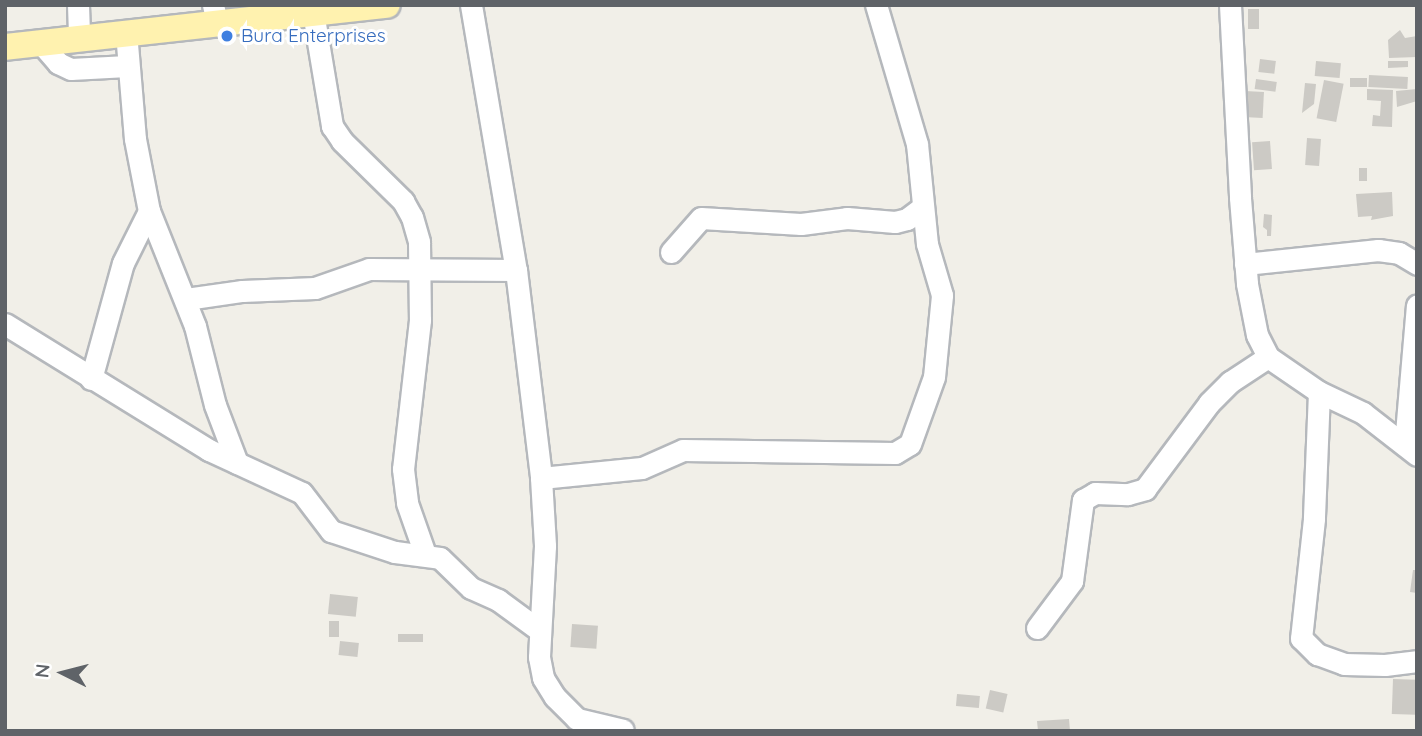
<!DOCTYPE html>
<style>
body{margin:0}
#map{position:relative;width:1422px;height:736px;overflow:hidden;background:#f1efe8;font-family:Quicksand,sans-serif}
div>[style]{position:absolute}
[style*='--x']{left:calc(var(--x)*1px);top:calc(var(--y)*1px);width:calc(var(--w)*1px);rotate:calc(var(--a)*1deg)}
.building>*{inset:0;background:#cccac5;transform-origin:0 0}
.roads{filter:drop-shadow(2px 0 #b5b8bc) drop-shadow(-2px 0 #b5b8bc) drop-shadow(0 2px #b5b8bc) drop-shadow(0 -2px #b5b8bc)}
.minor>*{height:21px;margin:-10.5px;padding:0 10.5px;transform-origin:10.5px;border-radius:10.5px;background:#fff}
.major>*{height:26px;margin:-13px;padding:0 13px;transform-origin:13px;border-radius:13px;background:#fff2af}
.dots>*{width:19px;height:19px;translate:-50% -50%;box-sizing:border-box;border:4px solid #fff;border-radius:50%}
span{translate:-50% -50%;white-space:nowrap;text-align:center;line-height:1.15;-webkit-text-stroke:6px #fff;paint-order:stroke}
.shop-label{font-size:19px;color:#366cbe}
.left{translate:0 -50%;text-align:left}
.frame{position:absolute;inset:0;border:7px solid #5f6368;pointer-events:none}
.north{position:absolute;left:28px;top:638px;width:70px;height:70px;-webkit-text-stroke:5px #fff;paint-order:stroke;rotate:276deg;font-size:19px;font-weight:700;line-height:28px;text-align:center;color:#5f6368}
.north::after{content:'';display:block;margin:auto;width:24px;height:32px;background:#5f6368;clip-path:polygon(50% 0,100% 100%,50% 72%,0 100%)}
</style>
<div id="map">
<div class="building">
<div style="left:1248px;top:9px;width:11px;height:20px"></div>
<div style="clip-path:polygon(1400px 30px,1405px 38px,1417px 36px,1417px 57px,1389px 58px,1388px 40px)"></div>
<div style="left:1260px;top:59px;width:16px;height:13px;rotate:7deg"></div>
<div style="left:1316px;top:61px;width:25px;height:15px;rotate:5deg"></div>
<div style="clip-path:polygon(1388px 61px,1408px 61px,1408px 67px,1388px 68px)"></div>
<div style="left:1369px;top:75px;width:39px;height:12px;rotate:3deg"></div>
<div style="left:1350px;top:78px;width:17px;height:9px"></div>
<div style="left:1256px;top:79px;width:21px;height:10px;rotate:8deg"></div>
<div style="left:1324px;top:80px;width:20px;height:39px;rotate:11deg"></div>
<div style="clip-path:polygon(1305px 83px,1316px 84px,1314px 104px,1302px 113px)"></div>
<div style="clip-path:polygon(1367px 89px,1393px 90px,1392px 127px,1372px 126px,1373px 115px,1380px 116px,1381px 101px,1367px 100px)"></div>
<div style="clip-path:polygon(1417px 89px,1417px 101px,1397px 107px,1396px 91px)"></div>
<div style="left:1245px;top:91px;width:19px;height:26px;rotate:3deg"></div>
<div style="left:1307px;top:138px;width:14px;height:27px;rotate:4deg"></div>
<div style="left:1270px;top:141px;width:28px;height:18px;rotate:86deg"></div>
<div style="left:1359px;top:168px;width:8px;height:13px"></div>
<div style="clip-path:polygon(1392px 192px,1393px 216px,1371px 220px,1372px 216px,1358px 217px,1356px 194px)"></div>
<div style="clip-path:polygon(1264px 214px,1272px 215px,1271px 236px,1267px 236px,1267px 230px,1263px 227px)"></div>
<div style="clip-path:polygon(1413px 570px,1417px 570px,1417px 593px,1410px 592px)"></div>
<div style="left:330px;top:594px;width:28px;height:20px;rotate:6deg"></div>
<div style="left:329px;top:621px;width:10px;height:16px"></div>
<div style="left:572px;top:624px;width:26px;height:23px;rotate:4deg"></div>
<div style="left:398px;top:634px;width:25px;height:8px"></div>
<div style="left:340px;top:641px;width:19px;height:14px;rotate:6deg"></div>
<div style="left:1393px;top:679px;width:24px;height:35px;rotate:2deg"></div>
<div style="left:990px;top:690px;width:18px;height:19px;rotate:13deg"></div>
<div style="left:957px;top:694px;width:23px;height:12px;rotate:5deg"></div>
<div style="clip-path:polygon(1069px 719px,1070px 731px,1038px 731px,1037px 721px)"></div>
</div>
<div class="roads">
<div class="minor">
<div style="--x:78;--y:5;--w:32;--a:88"></div>
<div style="--x:213;--y:5;--w:17;--a:77"></div>
<div style="--x:471;--y:5;--w:269;--a:80.4"></div>
<div style="--x:516;--y:270;--w:209;--a:83.1"></div>
<div style="--x:541;--y:478;--w:68;--a:86.6"></div>
<div style="--x:545;--y:546;--w:111;--a:93.1"></div>
<div style="--x:539;--y:657;--w:21;--a:79"></div>
<div style="--x:543;--y:678;--w:22;--a:58"></div>
<div style="--x:555;--y:697;--w:31;--a:45"></div>
<div style="--x:577;--y:719;--w:47;--a:13.4"></div>
<div style="--x:1230;--y:5;--w:193;--a:87"></div>
<div style="--x:1240;--y:198;--w:86;--a:85.3"></div>
<div style="--x:1247;--y:284;--w:52;--a:78.9"></div>
<div style="--x:1257;--y:335;--w:25;--a:63"></div>
<div style="--x:1268;--y:357;--w:62;--a:34.5"></div>
<div style="--x:1319;--y:392;--w:49;--a:25.5"></div>
<div style="--x:1363;--y:413;--w:68;--a:37.9"></div>
<div style="--x:313;--y:12;--w:116;--a:80.5"></div>
<div style="--x:332;--y:126;--w:18;--a:56"></div>
<div style="--x:342;--y:141;--w:86;--a:44.5"></div>
<div style="--x:403;--y:201;--w:18;--a:61"></div>
<div style="--x:412;--y:217;--w:26;--a:74"></div>
<div style="--x:419;--y:242;--w:78;--a:89.3"></div>
<div style="--x:420;--y:320;--w:150;--a:96.5"></div>
<div style="--x:403;--y:469;--w:34;--a:83"></div>
<div style="--x:407;--y:503;--w:54;--a:70.6"></div>
<div style="--x:126;--y:32;--w:107;--a:85.2"></div>
<div style="--x:135;--y:139;--w:73;--a:79"></div>
<div style="--x:149;--y:211;--w:124;--a:68.2"></div>
<div style="--x:195;--y:326;--w:81;--a:75.8"></div>
<div style="--x:215;--y:405;--w:62;--a:69.2"></div>
<div style="--x:40;--y:42;--w:28;--a:49"></div>
<div style="--x:58;--y:63;--w:14;--a:25"></div>
<div style="--x:71;--y:69;--w:56;--a:-3.1"></div>
<div style="--x:671;--y:252;--w:45;--a:-48.6"></div>
<div style="--x:701;--y:218;--w:100;--a:3.4"></div>
<div style="--x:801;--y:224;--w:46;--a:-7.4"></div>
<div style="--x:847;--y:218;--w:48;--a:4.8"></div>
<div style="--x:895;--y:222;--w:12;--a:-14"></div>
<div style="--x:907;--y:219;--w:20;--a:-37"></div>
<div style="--x:1245;--y:264;--w:134;--a:-6"></div>
<div style="--x:1378;--y:250;--w:21;--a:8"></div>
<div style="--x:1399;--y:253;--w:21;--a:31"></div>
<div style="--x:186;--y:299;--w:57;--a:-8.1"></div>
<div style="--x:242;--y:291;--w:73;--a:-2.4"></div>
<div style="--x:315;--y:288;--w:57;--a:-19.4"></div>
<div style="--x:369;--y:269;--w:147;--a:0.4"></div>
<div style="--x:5;--y:324;--w:240;--a:31.7"></div>
<div style="--x:209;--y:450;--w:102;--a:24.8"></div>
<div style="--x:302;--y:493;--w:48;--a:52.7"></div>
<div style="--x:331;--y:531;--w:67;--a:18.2"></div>
<div style="--x:395;--y:552;--w:45;--a:7.6"></div>
<div style="--x:440;--y:558;--w:43;--a:44.1"></div>
<div style="--x:471;--y:588;--w:30;--a:24"></div>
<div style="--x:498;--y:600;--w:51;--a:36.2"></div>
<div style="--x:91;--y:379;--w:120;--a:-74.6"></div>
<div style="--x:123;--y:263;--w:58;--a:-63.4"></div>
<div style="--x:1319;--y:392;--w:127;--a:92.3"></div>
<div style="--x:1314;--y:519;--w:120;--a:96.2"></div>
<div style="--x:1301;--y:638;--w:23;--a:45"></div>
<div style="--x:1317;--y:654;--w:29;--a:20"></div>
<div style="--x:1344;--y:664;--w:41;--a:1.4"></div>
<div style="--x:1385;--y:665;--w:32;--a:-7"></div>
<div style="--x:1405;--y:445;--w:140;--a:-85.1"></div>
<div style="--x:541;--y:478;--w:101;--a:-5.7"></div>
<div style="--x:642;--y:468;--w:45;--a:-23.7"></div>
<div style="--x:683;--y:450;--w:212;--a:0.8"></div>
<div style="--x:895;--y:453;--w:17;--a:-31"></div>
<div style="--x:910;--y:444;--w:71;--a:-70.3"></div>
<div style="--x:934;--y:377;--w:82;--a:-84.4"></div>
<div style="--x:942;--y:295;--w:53;--a:-106.4"></div>
<div style="--x:927;--y:244;--w:100;--a:-95.7"></div>
<div style="--x:917;--y:144;--w:145;--a:-106.4"></div>
<div style="--x:1037;--y:628;--w:59;--a:-53.3"></div>
<div style="--x:1072;--y:581;--w:82;--a:-82.3"></div>
<div style="--x:1083;--y:500;--w:14;--a:-30"></div>
<div style="--x:1095;--y:493;--w:33;--a:2"></div>
<div style="--x:1128;--y:494;--w:18;--a:-16"></div>
<div style="--x:1145;--y:489;--w:107;--a:-53.3"></div>
<div style="--x:1209;--y:403;--w:30;--a:-45"></div>
<div style="--x:1230;--y:382;--w:45;--a:-33.3"></div>
</div>
<div class="major">
<div style="--x:5;--y:47;--w:384;--a:-6.3"></div>
</div>
</div>
<div class="dots">
<div style="left:227px;top:36px;background:#3f7fe0"></div>
</div>
<div class="shop-label">
<span class="left" style="left:241px;top:36px">Bura Enterprises</span>
</div>
<div class="frame"></div>
<div class="north">N</div>
</div>
